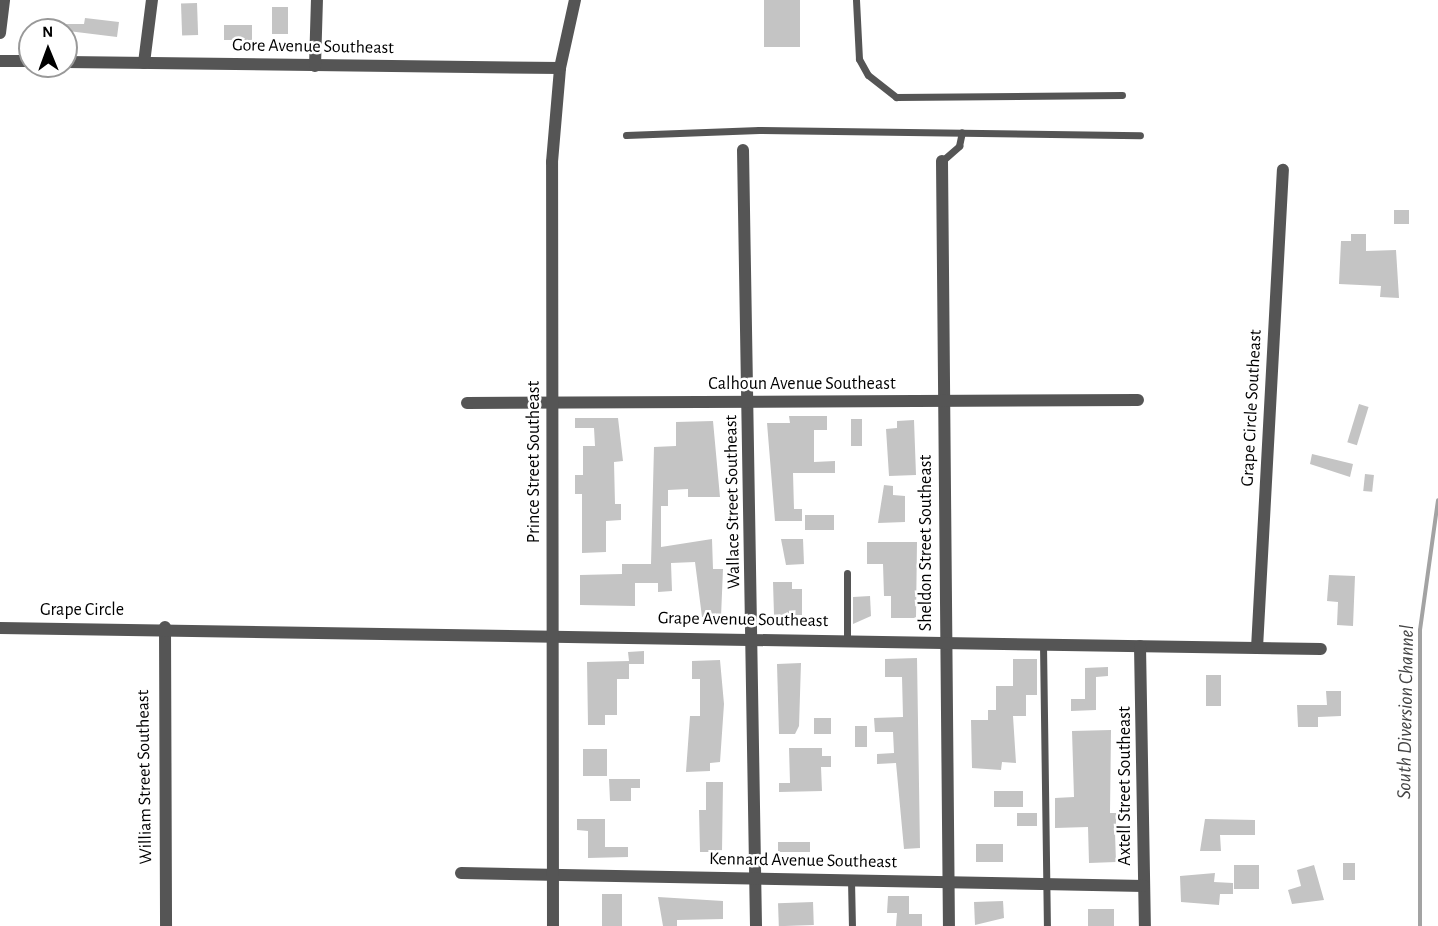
<!DOCTYPE html>
<style>
body{margin:0}
#map{position:relative;width:1438px;height:926px;overflow:hidden;background:#fff;font-family:"Alegreya Sans",sans-serif}
div>[style]{position:absolute}
[style*='--x']{left:calc(var(--x)*1px);top:calc(var(--y)*1px);width:calc(var(--w)*1px);rotate:calc(var(--a)*1deg)}
.stream>*{height:4px;margin:-2px;padding:0 2px;transform-origin:2px;border-radius:2px;background:#a3a3a3}
.building>*{inset:0;background:#c4c4c4;transform-origin:0 0}
.lane>*{height:7px;margin:-3.5px;padding:0 3.5px;transform-origin:3.5px;border-radius:3.5px;background:#555}
.street>*{height:12px;margin:-6px;padding:0 6px;transform-origin:6px;border-radius:6px;background:#555}
span{translate:-50% -50%;white-space:nowrap;text-align:center;line-height:1.15;-webkit-text-stroke:5px #fff;paint-order:stroke}
.street-label{font-size:18px;color:#000}
.water-label{font-size:20px;color:#444;font-style:italic}
.north{position:absolute;left:18px;top:18px;width:60px;height:60px;box-sizing:border-box;background:#fff;border:2px solid #999;border-radius:50%;rotate:359deg;font-size:16px;font-weight:700;line-height:24px;text-align:center;color:#000}
.north::after{content:'';display:block;margin:auto;width:21px;height:27px;background:#000;clip-path:polygon(50% 0,100% 100%,50% 72%,0 100%)}
</style>
<div id="map">
<div class="stream">
<div style="--x:1420;--y:926;--w:296;--a:-90"></div>
<div style="--x:1420;--y:630;--w:131;--a:-82.1"></div>
</div>
<div class="building">
<div style="left:764px;top:0;width:36px;height:47px"></div>
<div style="left:197px;top:3px;width:32px;height:16px;rotate:88deg"></div>
<div style="left:272px;top:7px;width:16px;height:27px"></div>
<div style="clip-path:polygon(85px 18px,119px 22px,117px 37px,60px 30px,60px 24px,84px 24px)"></div>
<div style="left:224px;top:25px;width:28px;height:15px"></div>
<div style="left:1394px;top:210px;width:15px;height:14px"></div>
<div style="clip-path:polygon(1351px 234px,1366px 234px,1366px 251px,1396px 250px,1399px 298px,1380px 297px,1381px 286px,1339px 284px,1341px 241px,1351px 241px)"></div>
<div style="left:1359px;top:404px;width:10px;height:40px;rotate:17deg"></div>
<div style="clip-path:polygon(789px 416px,827px 416px,827px 430px,814px 430px,814px 462px,835px 461px,835px 473px,793px 473px,794px 509px,802px 509px,802px 521px,775px 521px,767px 423px,790px 423px)"></div>
<div style="clip-path:polygon(575px 418px,618px 418px,623px 461px,614px 462px,615px 504px,621px 504px,621px 520px,606px 521px,606px 552px,582px 553px,582px 494px,575px 494px,575px 475px,583px 475px,583px 446px,595px 446px,594px 428px,575px 428px)"></div>
<div style="left:862px;top:419px;width:27px;height:11px;rotate:90deg"></div>
<div style="clip-path:polygon(914px 420px,916px 475px,889px 476px,886px 429px,897px 428px,897px 421px)"></div>
<div style="clip-path:polygon(713px 421px,720px 497px,688px 497px,688px 489px,668px 490px,668px 506px,661px 506px,661px 547px,712px 539px,713px 569px,723px 569px,721px 617px,702px 617px,695px 562px,671px 563px,672px 591px,658px 592px,658px 583px,635px 583px,635px 606px,580px 605px,580px 575px,622px 574px,622px 564px,651px 564px,654px 447px,676px 446px,676px 422px)"></div>
<div style="clip-path:polygon(1312px 454px,1353px 464px,1350px 477px,1310px 464px)"></div>
<div style="left:1365px;top:474px;width:9px;height:17px;rotate:6deg"></div>
<div style="clip-path:polygon(884px 485px,893px 486px,893px 495px,905px 496px,905px 522px,878px 523px)"></div>
<div style="left:805px;top:515px;width:29px;height:15px"></div>
<div style="clip-path:polygon(781px 539px,803px 539px,804px 564px,786px 565px)"></div>
<div style="clip-path:polygon(867px 542px,917px 542px,916px 618px,891px 618px,891px 596px,884px 596px,883px 564px,867px 564px)"></div>
<div style="clip-path:polygon(1329px 575px,1355px 576px,1353px 626px,1337px 625px,1338px 602px,1327px 601px)"></div>
<div style="clip-path:polygon(773px 582px,792px 582px,792px 589px,802px 589px,802px 615px,774px 615px)"></div>
<div style="clip-path:polygon(870px 596px,871px 616px,853px 624px,853px 597px)"></div>
<div style="clip-path:polygon(644px 651px,644px 664px,629px 664px,629px 679px,617px 679px,617px 715px,605px 715px,605px 725px,588px 725px,587px 662px,629px 661px,628px 652px)"></div>
<div style="clip-path:polygon(917px 658px,920px 848px,904px 849px,896px 763px,877px 764px,877px 754px,894px 753px,893px 732px,875px 732px,874px 718px,903px 717px,902px 677px,885px 677px,885px 659px)"></div>
<div style="clip-path:polygon(1013px 659px,1037px 659px,1037px 695px,1026px 695px,1026px 716px,1013px 716px,1016px 763px,1002px 762px,1001px 770px,972px 768px,971px 720px,988px 720px,988px 710px,996px 710px,996px 686px,1013px 686px)"></div>
<div style="clip-path:polygon(720px 660px,724px 704px,720px 762px,710px 763px,710px 771px,686px 772px,690px 716px,700px 716px,700px 679px,692px 679px,692px 661px)"></div>
<div style="clip-path:polygon(801px 663px,799px 726px,795px 734px,779px 734px,777px 664px)"></div>
<div style="clip-path:polygon(1108px 667px,1108px 676px,1096px 677px,1096px 710px,1071px 711px,1071px 699px,1085px 699px,1085px 668px)"></div>
<div style="left:1206px;top:675px;width:15px;height:31px"></div>
<div style="clip-path:polygon(1326px 691px,1341px 691px,1341px 716px,1318px 717px,1318px 727px,1298px 727px,1297px 705px,1327px 705px)"></div>
<div style="left:814px;top:718px;width:17px;height:16px"></div>
<div style="left:855px;top:726px;width:12px;height:21px"></div>
<div style="clip-path:polygon(1111px 730px,1110px 813px,1116px 813px,1116px 824px,1123px 824px,1123px 833px,1115px 833px,1116px 862px,1089px 863px,1088px 827px,1055px 828px,1055px 798px,1074px 797px,1072px 731px)"></div>
<div style="clip-path:polygon(789px 748px,822px 748px,822px 756px,831px 756px,831px 767px,821px 767px,822px 791px,779px 792px,779px 783px,790px 783px)"></div>
<div style="left:583px;top:749px;width:24px;height:27px"></div>
<div style="clip-path:polygon(609px 779px,640px 779px,640px 788px,631px 788px,631px 801px,610px 801px)"></div>
<div style="clip-path:polygon(706px 782px,723px 782px,722px 852px,700px 852px,699px 810px,706px 810px)"></div>
<div style="left:994px;top:791px;width:29px;height:16px"></div>
<div style="left:1017px;top:813px;width:20px;height:13px"></div>
<div style="clip-path:polygon(577px 819px,605px 819px,605px 847px,628px 847px,628px 857px,588px 858px,588px 831px,577px 830px)"></div>
<div style="clip-path:polygon(1205px 819px,1255px 820px,1255px 835px,1220px 835px,1221px 851px,1200px 851px)"></div>
<div style="left:778px;top:842px;width:32px;height:10px"></div>
<div style="left:976px;top:844px;width:27px;height:18px"></div>
<div style="left:1343px;top:863px;width:12px;height:17px"></div>
<div style="left:1234px;top:865px;width:25px;height:24px"></div>
<div style="clip-path:polygon(1314px 865px,1324px 900px,1292px 904px,1288px 890px,1301px 886px,1297px 870px)"></div>
<div style="clip-path:polygon(1215px 873px,1214px 882px,1233px 883px,1233px 894px,1220px 894px,1219px 905px,1181px 902px,1180px 876px)"></div>
<div style="left:602px;top:894px;width:20px;height:32px"></div>
<div style="clip-path:polygon(888px 896px,909px 896px,909px 914px,922px 914px,922px 926px,896px 926px,897px 913px,887px 913px)"></div>
<div style="clip-path:polygon(658px 897px,723px 901px,723px 919px,677px 920px,677px 926px,663px 926px)"></div>
<div style="clip-path:polygon(1003px 901px,1004px 918px,975px 925px,974px 902px)"></div>
<div style="left:813px;top:902px;width:23px;height:35px;rotate:88deg"></div>
<div style="left:1114px;top:909px;width:17px;height:26px;rotate:90deg"></div>
</div>
<div class="lane">
<div style="--x:856;--y:0;--w:59;--a:87.1"></div>
<div style="--x:859;--y:59;--w:18;--a:61"></div>
<div style="--x:868;--y:75;--w:36;--a:38"></div>
<div style="--x:896;--y:97;--w:226;--a:-0.5"></div>
<div style="--x:626;--y:135;--w:133;--a:-2.2"></div>
<div style="--x:759;--y:130;--w:381;--a:0.8"></div>
<div style="--x:942;--y:161;--w:23;--a:-41"></div>
<div style="--x:959;--y:146;--w:14;--a:-78"></div>
<div style="--x:847;--y:573;--w:67;--a:90"></div>
<div style="--x:1043;--y:644;--w:282;--a:89.2"></div>
<div style="--x:851;--y:880;--w:46;--a:88.8"></div>
</div>
<div class="street">
<div style="--x:0;--y:33;--w:33;--a:-83"></div>
<div style="--x:0;--y:61;--w:30;--a:0"></div>
<div style="--x:66;--y:62;--w:494;--a:0.7"></div>
<div style="--x:144;--y:63;--w:64;--a:-82.8"></div>
<div style="--x:315;--y:66;--w:66;--a:-88.3"></div>
<div style="--x:743;--y:150;--w:776;--a:89.04"></div>
<div style="--x:942;--y:161;--w:765;--a:89.48"></div>
<div style="--x:467;--y:403;--w:671;--a:-0.26"></div>
<div style="--x:165;--y:627;--w:299;--a:89.8"></div>
<div style="--x:0;--y:628;--w:1321;--a:0.91"></div>
<div style="--x:1140;--y:646;--w:280;--a:89"></div>
<div style="--x:1257;--y:648;--w:479;--a:-86.9"></div>
<div style="--x:461;--y:873;--w:683;--a:1.09"></div>
<div style="--x:553;--y:926;--w:764;--a:-90.07"></div>
<div style="--x:552;--y:162;--w:94;--a:-85.1"></div>
<div style="--x:560;--y:68;--w:70;--a:-77.6"></div>
</div>
<div class="street-label">
<span style="left:313px;top:47px;rotate:1deg">Gore Avenue Southeast</span>
<span style="left:802px;top:384px">Calhoun Avenue Southeast</span>
<span style="left:1252px;top:408px;rotate:-87deg">Grape Circle Southeast</span>
<span style="left:534px;top:462px;rotate:-90deg">Prince Street Southeast</span>
<span style="left:733px;top:502px;rotate:-91deg">Wallace Street Southeast</span>
<span style="left:926px;top:543px;rotate:-90deg">Sheldon Street Southeast</span>
<span style="left:82px;top:610px">Grape Circle</span>
<span style="left:743px;top:620px;rotate:1deg">Grape Avenue Southeast</span>
<span style="left:145px;top:777px;rotate:-91deg">William Street Southeast</span>
<span style="left:1125px;top:786px;rotate:-90deg">Axtell Street Southeast</span>
<span style="left:803px;top:861px;rotate:1deg">Kennard Avenue Southeast</span>
</div>
<div class="water-label">
<span style="left:1406px;top:712px;rotate:-89deg">South Diversion Channel</span>
</div>
<div class="north">N</div>
</div>
